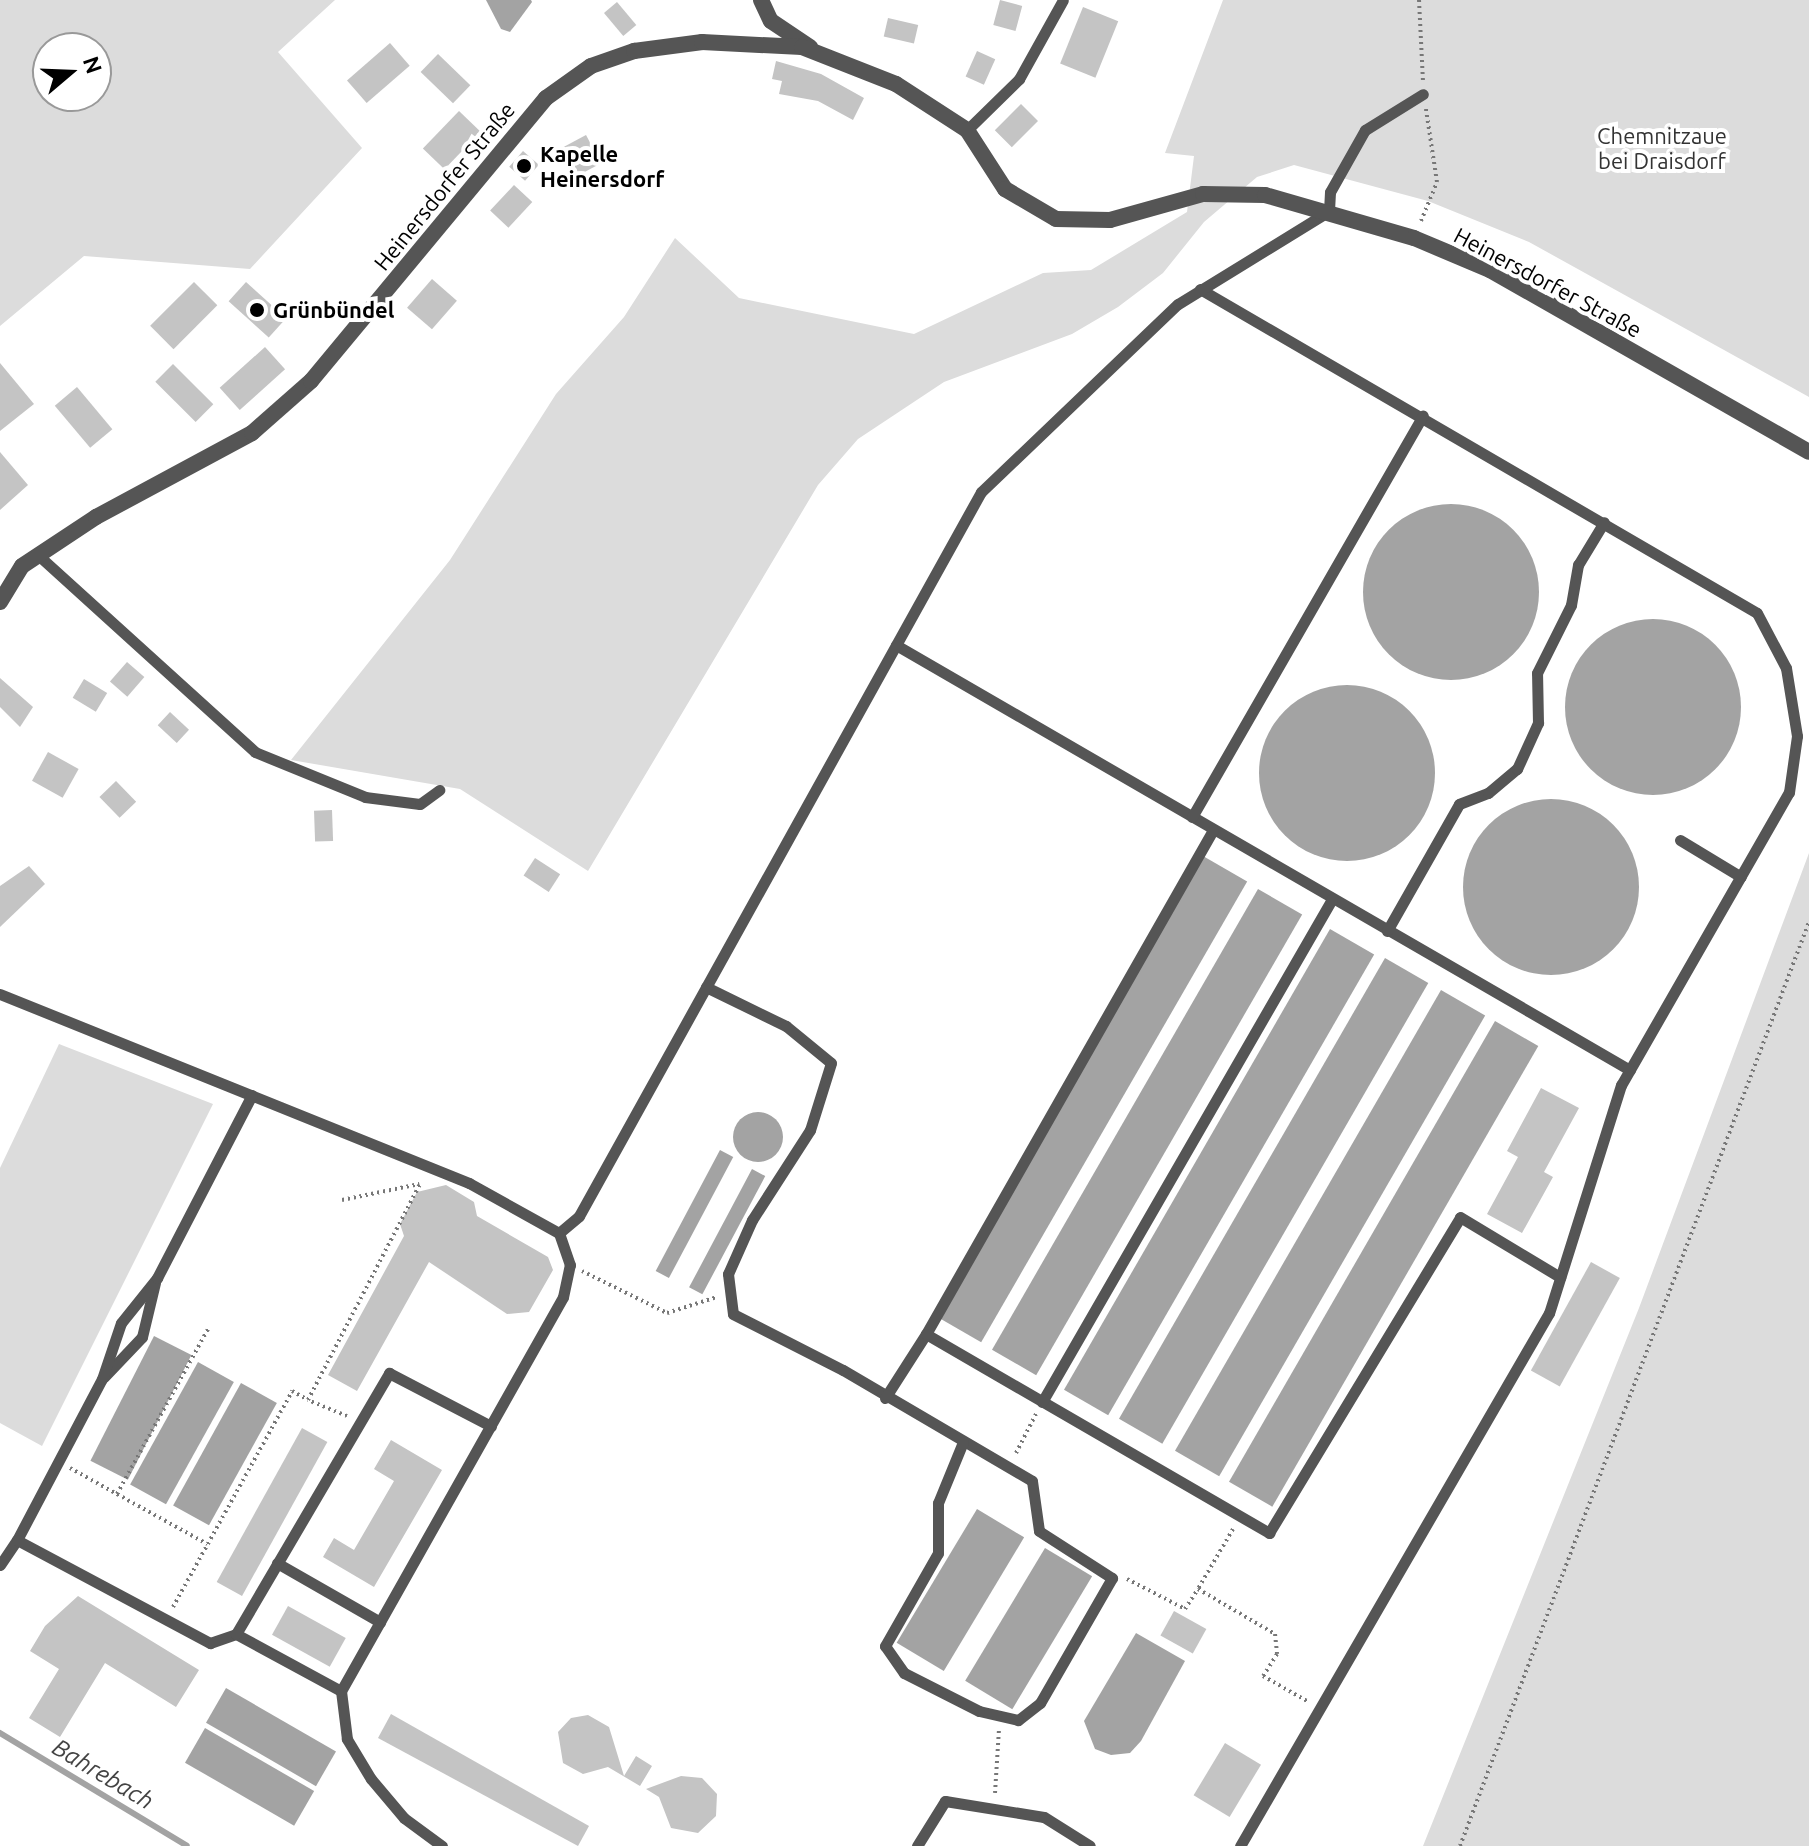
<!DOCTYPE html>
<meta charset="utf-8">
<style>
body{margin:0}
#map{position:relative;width:1809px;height:1846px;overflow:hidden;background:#fff;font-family:Ubuntu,sans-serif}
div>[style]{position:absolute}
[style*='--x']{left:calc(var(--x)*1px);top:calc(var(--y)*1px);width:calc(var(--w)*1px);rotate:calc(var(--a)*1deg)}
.green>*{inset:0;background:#dcdcdc}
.water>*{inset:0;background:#a3a3a3;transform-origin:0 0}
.round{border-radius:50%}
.stream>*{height:6px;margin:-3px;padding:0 3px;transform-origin:3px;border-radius:3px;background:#a3a3a3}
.building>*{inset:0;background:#c4c4c4;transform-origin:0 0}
.path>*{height:4px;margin-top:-2px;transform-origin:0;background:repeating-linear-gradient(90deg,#777 0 2px,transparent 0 6px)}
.lane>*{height:11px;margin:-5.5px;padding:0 5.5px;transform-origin:5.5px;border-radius:5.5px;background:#555}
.street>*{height:16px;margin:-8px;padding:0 8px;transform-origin:8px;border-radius:8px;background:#555}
.dots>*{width:22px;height:22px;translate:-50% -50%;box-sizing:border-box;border:4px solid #fff;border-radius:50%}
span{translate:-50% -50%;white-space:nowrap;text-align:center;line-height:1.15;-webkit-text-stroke:8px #fff;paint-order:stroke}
.park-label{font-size:22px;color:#333}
.poi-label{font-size:22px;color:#000;font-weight:700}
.left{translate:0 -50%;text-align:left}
.street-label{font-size:22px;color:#000}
.water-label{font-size:24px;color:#444;font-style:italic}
.north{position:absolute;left:32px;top:32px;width:80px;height:80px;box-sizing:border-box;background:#fff;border:2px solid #999;border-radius:50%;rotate:71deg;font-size:22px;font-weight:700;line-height:32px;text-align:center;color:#000}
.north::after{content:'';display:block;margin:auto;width:28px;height:36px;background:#000;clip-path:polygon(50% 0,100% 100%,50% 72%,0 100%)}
</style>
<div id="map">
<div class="green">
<div style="clip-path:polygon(evenodd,0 0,335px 0,278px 52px,362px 148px,250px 269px,84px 256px,0 326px,0 0,48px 48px,96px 48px,96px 96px,48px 96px,48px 48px)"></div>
<div style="clip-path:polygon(1223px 0,1809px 0,1809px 397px,1529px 242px,1428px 201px,1294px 165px,1257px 177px,1204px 222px,1163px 273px,1118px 307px,1072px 334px,944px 382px,858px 439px,818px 485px,588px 871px,460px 789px,291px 760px,450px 560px,556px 394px,624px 317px,675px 238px,739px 298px,914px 334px,1043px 273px,1091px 270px,1187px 212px,1194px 156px,1165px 153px)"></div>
<div style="clip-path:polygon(1809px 853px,1809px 1846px,1423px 1846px,1639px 1308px)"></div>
<div style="clip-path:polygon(59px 1044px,213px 1104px,42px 1446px,0 1423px,0 1168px)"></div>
</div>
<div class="water">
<div style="clip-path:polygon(486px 0,531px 0,532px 2px,510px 32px,501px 29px)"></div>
<div class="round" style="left:1363px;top:504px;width:176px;height:176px"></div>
<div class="round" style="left:1565px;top:619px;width:176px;height:176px"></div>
<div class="round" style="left:1259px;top:685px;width:176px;height:176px"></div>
<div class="round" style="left:1463px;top:799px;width:176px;height:176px"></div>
<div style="left:1203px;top:856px;width:51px;height:532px;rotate:30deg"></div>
<div style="left:1258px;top:889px;width:51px;height:532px;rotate:30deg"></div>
<div style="left:1330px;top:929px;width:51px;height:532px;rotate:30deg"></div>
<div style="left:1385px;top:958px;width:50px;height:532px;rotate:30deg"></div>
<div style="left:1441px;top:990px;width:51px;height:532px;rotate:30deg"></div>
<div style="left:1495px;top:1021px;width:50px;height:532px;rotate:30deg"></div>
<div class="round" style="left:733px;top:1112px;width:50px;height:50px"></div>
<div style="left:720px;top:1150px;width:15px;height:137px;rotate:28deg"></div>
<div style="left:752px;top:1169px;width:15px;height:134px;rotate:28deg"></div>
<div style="left:154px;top:1336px;width:42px;height:140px;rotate:27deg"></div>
<div style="left:198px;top:1362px;width:41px;height:140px;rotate:29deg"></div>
<div style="left:241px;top:1383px;width:41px;height:140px;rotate:29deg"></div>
<div style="left:977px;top:1509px;width:55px;height:156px;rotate:31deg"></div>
<div style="left:1045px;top:1548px;width:55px;height:155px;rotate:31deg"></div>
<div style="clip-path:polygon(1136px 1633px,1185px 1661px,1141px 1741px,1130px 1753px,1111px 1755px,1095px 1749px,1084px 1721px)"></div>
<div style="left:226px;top:1688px;width:127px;height:40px;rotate:30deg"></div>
<div style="left:205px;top:1728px;width:126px;height:40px;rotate:30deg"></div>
</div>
<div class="stream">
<div style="--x:0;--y:1733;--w:218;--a:31.1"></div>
</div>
<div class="building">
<div style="left:1000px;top:0;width:23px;height:26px;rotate:15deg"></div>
<div style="left:617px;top:2px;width:30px;height:17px;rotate:50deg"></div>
<div style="left:1083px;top:7px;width:38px;height:61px;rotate:22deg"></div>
<div style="left:888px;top:18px;width:31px;height:19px;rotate:13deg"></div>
<div style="left:390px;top:43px;width:30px;height:57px;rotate:49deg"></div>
<div style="left:977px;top:51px;width:20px;height:28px;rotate:24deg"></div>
<div style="left:438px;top:54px;width:45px;height:25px;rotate:44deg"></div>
<div style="clip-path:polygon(776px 61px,821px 74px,864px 98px,853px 120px,818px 101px,779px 94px,782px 81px,772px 79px)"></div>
<div style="left:1021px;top:104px;width:24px;height:37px;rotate:45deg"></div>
<div style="left:459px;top:111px;width:30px;height:52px;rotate:44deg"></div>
<div style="left:586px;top:135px;width:32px;height:27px;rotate:62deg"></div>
<div style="left:523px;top:151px;width:21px;height:21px;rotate:41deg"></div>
<div style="left:514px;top:185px;width:25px;height:35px;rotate:43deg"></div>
<div style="left:432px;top:279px;width:33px;height:38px;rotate:41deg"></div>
<div style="left:194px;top:282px;width:33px;height:62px;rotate:45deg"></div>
<div style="left:246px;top:282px;width:54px;height:26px;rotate:42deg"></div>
<div style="left:265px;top:347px;width:30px;height:61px;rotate:48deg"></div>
<div style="clip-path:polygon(0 363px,34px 404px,0 431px)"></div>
<div style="left:173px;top:364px;width:57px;height:25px;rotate:45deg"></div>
<div style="left:77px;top:387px;width:55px;height:29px;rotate:50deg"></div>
<div style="clip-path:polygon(0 452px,28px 485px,0 510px)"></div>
<div style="left:127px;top:662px;width:23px;height:26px;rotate:41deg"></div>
<div style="clip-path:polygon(0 678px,33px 707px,20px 727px,0 707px)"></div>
<div style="left:84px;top:679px;width:27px;height:22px;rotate:31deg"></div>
<div style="left:170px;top:712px;width:26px;height:18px;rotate:43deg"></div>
<div style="left:48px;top:752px;width:35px;height:33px;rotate:29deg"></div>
<div style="left:116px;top:781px;width:29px;height:23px;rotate:46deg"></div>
<div style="left:332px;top:810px;width:31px;height:18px;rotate:88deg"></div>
<div style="left:535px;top:858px;width:30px;height:21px;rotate:33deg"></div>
<div style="clip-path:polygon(29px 866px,45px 884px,0 927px,0 886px)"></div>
<div style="clip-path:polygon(1541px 1088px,1579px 1108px,1544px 1172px,1553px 1177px,1522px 1233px,1487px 1214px,1518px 1157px,1507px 1151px)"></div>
<div style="clip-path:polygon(446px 1185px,474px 1202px,477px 1216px,548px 1257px,553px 1270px,529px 1312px,507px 1314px,429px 1262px,357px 1391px,328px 1375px,404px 1236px,400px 1224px,417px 1192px)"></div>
<div style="left:1591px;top:1262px;width:33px;height:124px;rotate:29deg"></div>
<div style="left:302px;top:1428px;width:29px;height:176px;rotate:29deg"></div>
<div style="clip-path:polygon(391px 1440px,442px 1470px,374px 1587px,323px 1557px,334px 1538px,354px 1550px,394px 1481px,374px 1469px)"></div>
<div style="clip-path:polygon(78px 1596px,199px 1670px,176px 1707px,105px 1663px,60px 1737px,29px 1718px,59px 1669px,30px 1651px,45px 1626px)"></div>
<div style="left:288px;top:1606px;width:66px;height:33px;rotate:29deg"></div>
<div style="left:1174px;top:1611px;width:37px;height:28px;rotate:29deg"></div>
<div style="clip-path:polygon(391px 1714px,589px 1826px,578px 1846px,378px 1738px)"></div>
<div style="clip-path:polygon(588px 1715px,609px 1727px,624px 1776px,636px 1756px,652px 1766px,640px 1786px,608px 1767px,583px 1774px,563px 1763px,558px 1732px,571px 1718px)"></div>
<div style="left:1225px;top:1743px;width:42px;height:61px;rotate:31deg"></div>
<div style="clip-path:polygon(681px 1776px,702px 1778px,717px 1794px,716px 1816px,698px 1833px,671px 1828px,659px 1797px,646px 1789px)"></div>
</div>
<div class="path">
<div style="--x:1419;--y:0;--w:81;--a:87.2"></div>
<div style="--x:1421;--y:221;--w:42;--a:-67.7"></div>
<div style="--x:1437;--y:182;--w:74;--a:-98.6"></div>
<div style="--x:342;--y:1200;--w:79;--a:-11.7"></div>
<div style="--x:582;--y:1271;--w:95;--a:26.3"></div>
<div style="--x:667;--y:1313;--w:52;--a:-17.7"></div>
<div style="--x:347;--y:1416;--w:42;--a:-157.7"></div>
<div style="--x:308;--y:1400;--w:243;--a:-62.6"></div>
<div style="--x:1016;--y:1453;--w:44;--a:-62.9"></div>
<div style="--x:70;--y:1468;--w:157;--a:29"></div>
<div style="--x:117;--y:1494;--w:191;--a:-61.1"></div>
<div style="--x:1233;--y:1529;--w:69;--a:120.3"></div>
<div style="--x:1198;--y:1589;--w:89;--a:30.3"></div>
<div style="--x:1275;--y:1634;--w:20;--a:84"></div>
<div style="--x:1277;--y:1654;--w:26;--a:122"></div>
<div style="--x:1263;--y:1676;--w:51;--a:29.6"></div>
<div style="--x:1127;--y:1579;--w:65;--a:27.3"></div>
<div style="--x:1185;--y:1609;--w:24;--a:-57"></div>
<div style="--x:173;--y:1607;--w:247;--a:-61.1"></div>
<div style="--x:292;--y:1391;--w:18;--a:29"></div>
<div style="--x:995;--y:1793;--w:63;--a:-86.4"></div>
<div style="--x:1460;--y:1846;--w:988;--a:-69.31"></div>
</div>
<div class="lane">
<div style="--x:967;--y:130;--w:73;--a:-44.4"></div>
<div style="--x:1019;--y:79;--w:90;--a:-60.9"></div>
<div style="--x:1200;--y:289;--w:644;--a:30.19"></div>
<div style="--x:1757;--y:613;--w:62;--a:62.2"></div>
<div style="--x:1786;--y:668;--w:69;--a:80.8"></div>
<div style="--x:1797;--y:736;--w:57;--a:98.1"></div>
<div style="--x:1789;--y:792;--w:338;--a:119.8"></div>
<div style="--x:1621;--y:1085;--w:239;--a:107.5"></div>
<div style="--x:1549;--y:1313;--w:616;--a:120.1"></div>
<div style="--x:38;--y:555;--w:293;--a:42.2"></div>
<div style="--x:255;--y:752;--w:119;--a:22.2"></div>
<div style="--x:365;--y:797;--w:55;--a:7.3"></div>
<div style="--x:420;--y:804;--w:24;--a:-36"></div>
<div style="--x:896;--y:645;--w:848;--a:30.07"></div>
<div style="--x:1192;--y:817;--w:463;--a:-60.1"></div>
<div style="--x:1680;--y:840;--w:71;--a:31.2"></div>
<div style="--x:1387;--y:931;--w:146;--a:-60.4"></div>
<div style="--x:1459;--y:804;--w:31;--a:-21"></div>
<div style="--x:1488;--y:793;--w:38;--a:-40"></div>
<div style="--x:1517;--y:769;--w:51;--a:-65.5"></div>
<div style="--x:1538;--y:723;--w:50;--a:-91.1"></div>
<div style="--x:1537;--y:673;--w:76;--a:-63.4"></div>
<div style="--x:1571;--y:605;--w:41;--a:-80.1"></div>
<div style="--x:1578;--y:565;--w:50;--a:-58.8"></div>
<div style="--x:706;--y:987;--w:89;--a:26"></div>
<div style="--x:786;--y:1026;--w:58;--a:39.4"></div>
<div style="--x:831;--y:1063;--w:70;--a:107.4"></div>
<div style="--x:810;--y:1130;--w:107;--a:122.8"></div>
<div style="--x:752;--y:1220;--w:59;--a:114"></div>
<div style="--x:728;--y:1274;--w:40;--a:82.9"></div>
<div style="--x:733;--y:1314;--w:123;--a:27"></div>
<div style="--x:843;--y:1370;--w:219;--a:30.4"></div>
<div style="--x:1032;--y:1481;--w:50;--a:82"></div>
<div style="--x:1039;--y:1531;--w:87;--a:32.8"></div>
<div style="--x:1112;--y:1578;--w:144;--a:119.9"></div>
<div style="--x:1040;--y:1703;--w:28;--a:142"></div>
<div style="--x:1018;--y:1720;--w:40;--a:-167"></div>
<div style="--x:979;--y:1711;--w:84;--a:-153.1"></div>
<div style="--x:904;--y:1673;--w:33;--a:-125"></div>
<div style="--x:885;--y:1646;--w:107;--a:-60.3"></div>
<div style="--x:938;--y:1553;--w:50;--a:-90"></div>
<div style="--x:938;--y:1503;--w:66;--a:-67.7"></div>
<div style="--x:0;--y:994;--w:506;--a:21.95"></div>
<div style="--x:469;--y:1183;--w:103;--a:29.1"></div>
<div style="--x:559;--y:1233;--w:26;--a:-40"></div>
<div style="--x:579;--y:1216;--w:828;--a:-60.96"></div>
<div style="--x:981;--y:492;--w:272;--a:-43.7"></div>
<div style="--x:1178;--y:304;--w:177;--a:-31.6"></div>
<div style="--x:1329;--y:211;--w:19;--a:-87"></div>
<div style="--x:1330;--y:192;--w:71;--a:-60.6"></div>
<div style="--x:1365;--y:130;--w:68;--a:-31.8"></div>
<div style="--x:926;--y:1334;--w:580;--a:-60.34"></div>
<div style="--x:104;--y:1377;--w:55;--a:-46.5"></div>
<div style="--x:142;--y:1337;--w:56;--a:-76.5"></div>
<div style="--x:885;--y:1398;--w:76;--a:-57.4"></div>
<div style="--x:926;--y:1334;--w:397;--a:30.1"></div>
<div style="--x:1269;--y:1533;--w:369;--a:-58.8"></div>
<div style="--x:1460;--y:1217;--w:117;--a:31"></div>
<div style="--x:1042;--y:1402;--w:581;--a:-60.03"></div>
<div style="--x:17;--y:1540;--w:182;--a:-62.2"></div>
<div style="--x:102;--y:1379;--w:59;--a:-71.3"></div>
<div style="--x:121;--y:1323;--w:58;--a:-51.3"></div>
<div style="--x:157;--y:1278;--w:206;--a:-62.6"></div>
<div style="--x:277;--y:1563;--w:119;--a:29.8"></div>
<div style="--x:0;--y:1565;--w:30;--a:-56"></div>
<div style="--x:17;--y:1540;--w:219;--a:28.1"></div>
<div style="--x:210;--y:1643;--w:28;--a:-19"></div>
<div style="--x:236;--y:1634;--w:119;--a:28.5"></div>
<div style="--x:236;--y:1634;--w:303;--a:-59.6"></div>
<div style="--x:389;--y:1373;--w:115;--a:27.5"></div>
<div style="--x:442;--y:1846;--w:47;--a:-143.6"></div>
<div style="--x:404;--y:1818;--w:51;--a:-130.2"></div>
<div style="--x:371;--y:1779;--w:47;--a:-121"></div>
<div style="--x:347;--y:1739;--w:48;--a:-97.1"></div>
<div style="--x:341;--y:1691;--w:452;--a:-60.6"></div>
<div style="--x:563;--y:1297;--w:33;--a:-78"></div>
<div style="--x:570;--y:1265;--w:34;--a:-109"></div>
<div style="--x:917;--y:1846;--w:53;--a:-58.1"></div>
<div style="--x:945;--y:1801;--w:100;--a:9.2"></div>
<div style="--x:1044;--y:1817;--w:54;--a:32.2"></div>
</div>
<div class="street">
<div style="--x:761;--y:0;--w:23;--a:65"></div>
<div style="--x:771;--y:21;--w:47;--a:33.7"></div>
<div style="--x:0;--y:602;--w:42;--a:-58.6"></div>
<div style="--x:22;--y:566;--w:89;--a:-33.5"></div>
<div style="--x:96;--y:517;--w:177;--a:-28.3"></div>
<div style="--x:252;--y:433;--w:79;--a:-41.4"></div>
<div style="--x:311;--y:381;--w:368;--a:-50.3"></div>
<div style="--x:546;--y:98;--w:55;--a:-35.4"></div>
<div style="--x:591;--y:66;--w:46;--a:-19.2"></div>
<div style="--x:634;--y:51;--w:69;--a:-7.5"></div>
<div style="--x:702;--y:42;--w:100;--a:2.9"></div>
<div style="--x:802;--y:47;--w:101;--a:21.5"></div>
<div style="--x:896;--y:84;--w:85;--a:32.9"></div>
<div style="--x:967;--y:130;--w:70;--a:57.2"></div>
<div style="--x:1005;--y:189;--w:59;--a:30.5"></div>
<div style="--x:1056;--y:219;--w:54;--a:1.1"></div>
<div style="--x:1110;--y:220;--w:97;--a:-15.6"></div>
<div style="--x:1203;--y:194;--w:62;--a:0.9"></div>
<div style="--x:1265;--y:195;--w:155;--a:16.1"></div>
<div style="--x:1414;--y:238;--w:82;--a:22.8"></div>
<div style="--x:1490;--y:270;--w:367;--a:29.7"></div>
</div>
<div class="dots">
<div style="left:524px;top:166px;background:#000"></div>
<div style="left:257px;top:310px;background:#000"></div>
</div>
<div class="park-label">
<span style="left:1662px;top:148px">Chemnitzaue<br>bei Draisdorf</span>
</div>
<div class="poi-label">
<span class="left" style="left:540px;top:166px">Kapelle<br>Heinersdorf</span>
<span class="left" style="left:273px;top:310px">Grünbündel</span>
</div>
<div class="street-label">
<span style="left:444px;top:186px;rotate:-51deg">Heinersdorfer Straße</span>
<span style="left:1548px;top:282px;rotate:28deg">Heinersdorfer Straße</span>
</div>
<div class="water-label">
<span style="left:103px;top:1774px;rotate:31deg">Bahrebach</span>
</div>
<div class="north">N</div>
</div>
